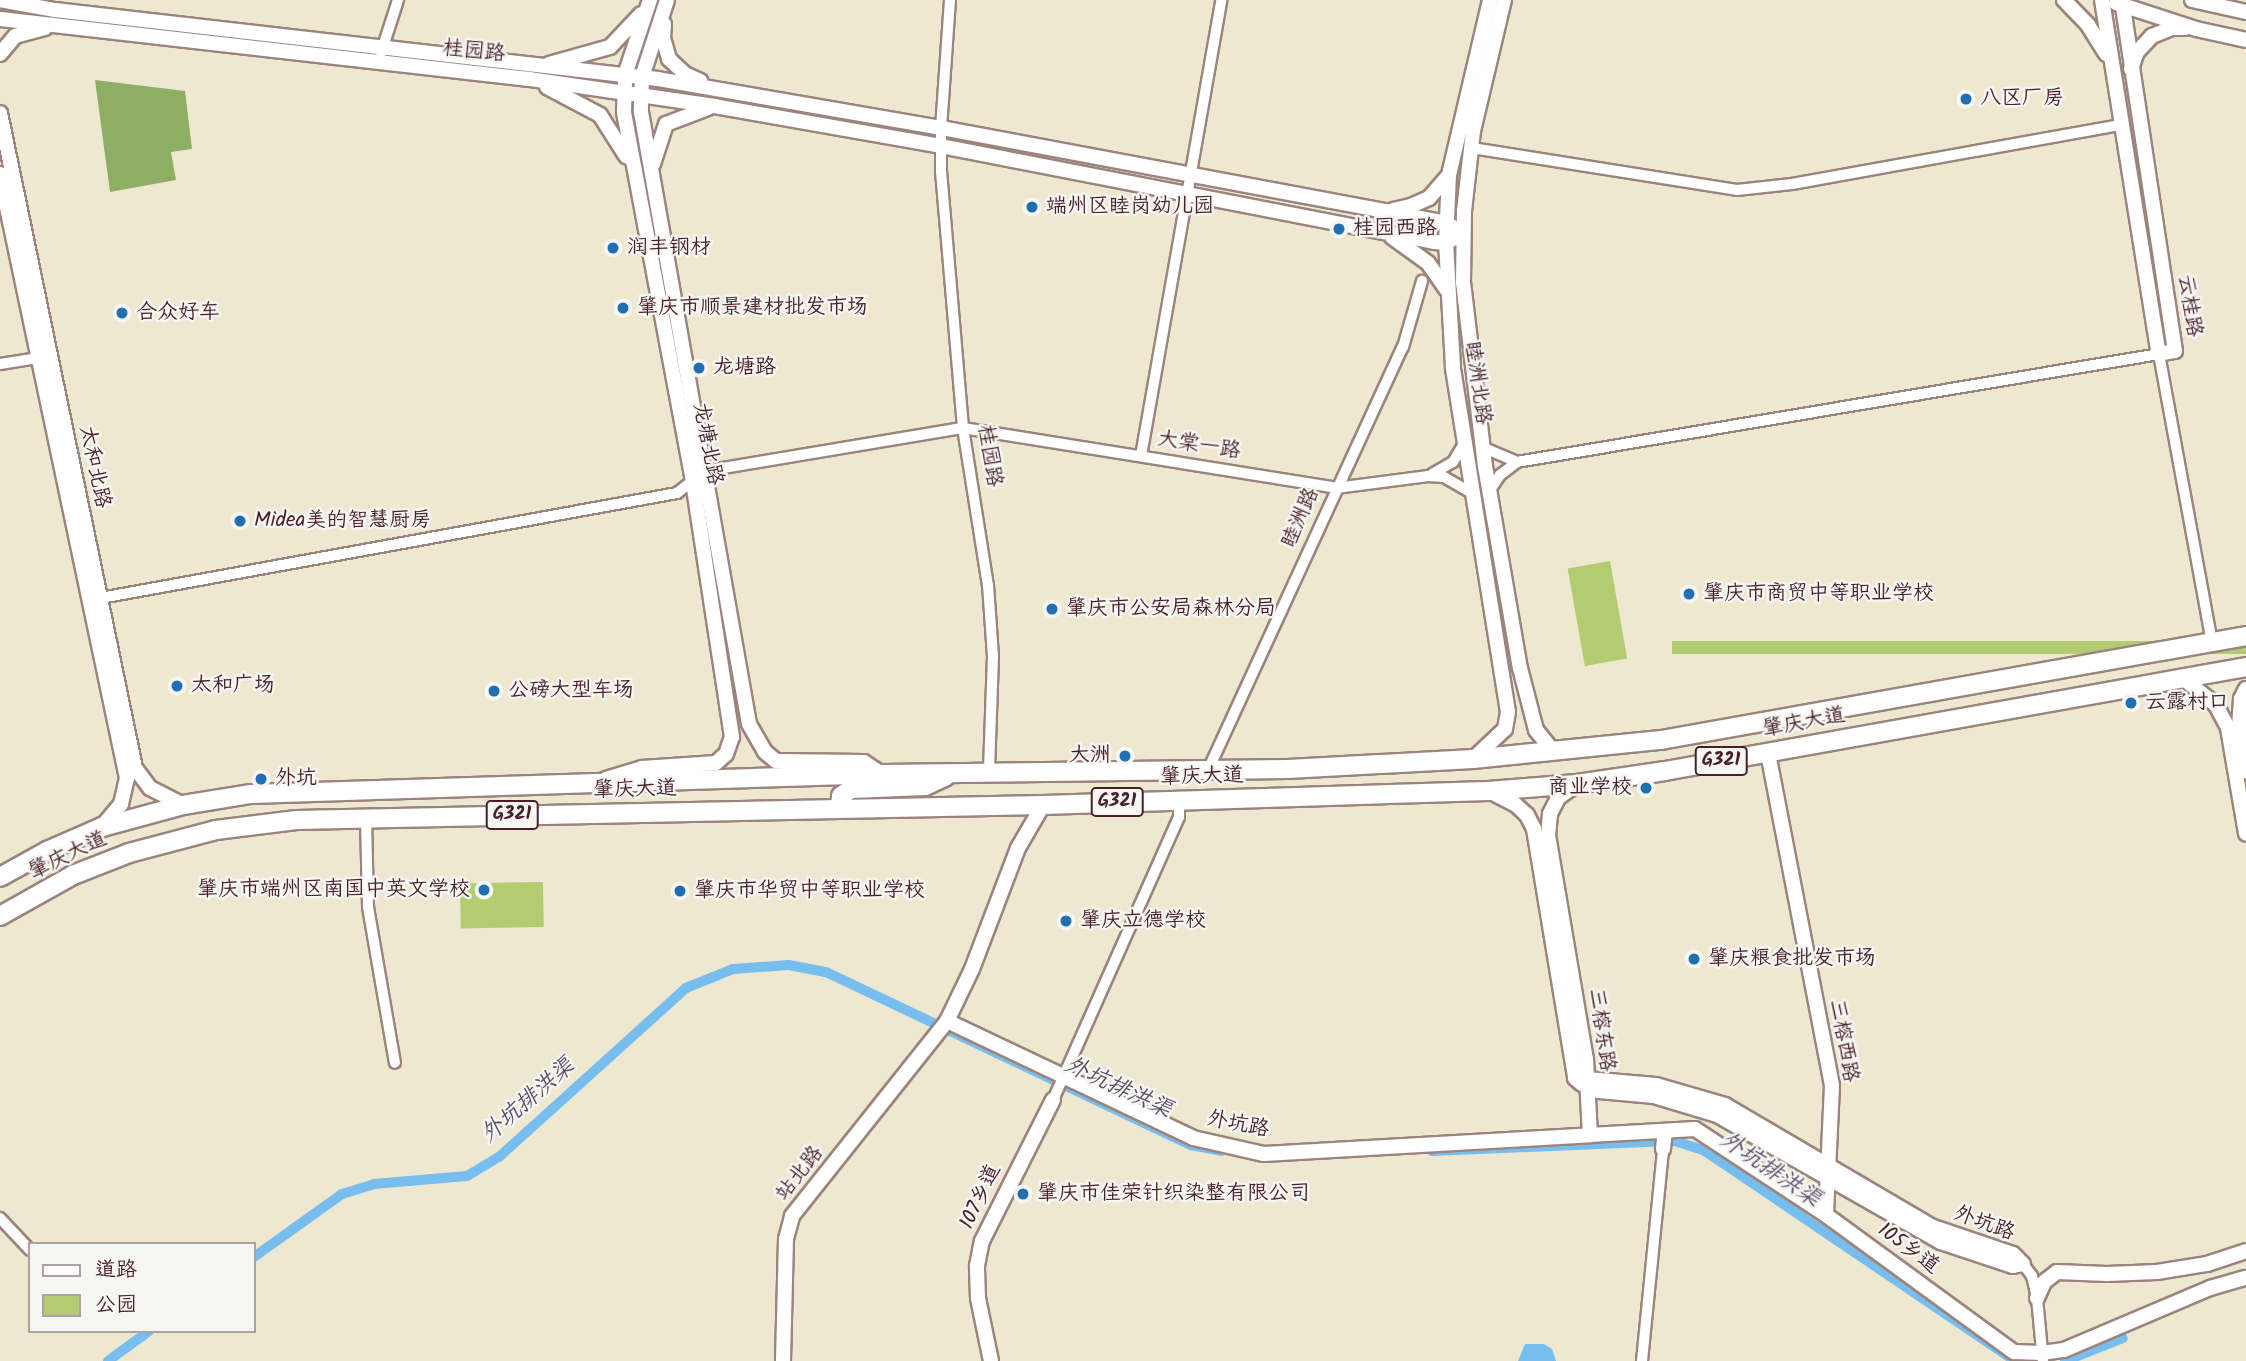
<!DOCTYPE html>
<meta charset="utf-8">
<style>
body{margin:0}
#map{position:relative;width:2246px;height:1361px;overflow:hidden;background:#eee8d1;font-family:Kalam,"LXGW WenKai TC",sans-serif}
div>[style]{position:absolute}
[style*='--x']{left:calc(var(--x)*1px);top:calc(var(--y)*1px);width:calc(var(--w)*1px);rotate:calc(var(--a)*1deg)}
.green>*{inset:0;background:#b3cb71;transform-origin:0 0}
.forest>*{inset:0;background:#8eaf63}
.water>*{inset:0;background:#77beef}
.canal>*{height:10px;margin:-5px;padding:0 5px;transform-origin:5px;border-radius:5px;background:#77beef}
.roads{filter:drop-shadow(2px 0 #9c847e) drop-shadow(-2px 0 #9c847e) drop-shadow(0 2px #9c847e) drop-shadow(0 -2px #9c847e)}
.street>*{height:10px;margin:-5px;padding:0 5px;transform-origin:5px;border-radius:5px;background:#fff}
.secondary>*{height:14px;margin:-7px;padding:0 7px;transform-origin:7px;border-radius:7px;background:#fff}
.highway>*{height:18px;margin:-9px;padding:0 9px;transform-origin:9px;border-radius:9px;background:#fff}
.dots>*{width:19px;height:19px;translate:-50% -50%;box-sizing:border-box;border:4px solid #f6f6f2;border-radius:50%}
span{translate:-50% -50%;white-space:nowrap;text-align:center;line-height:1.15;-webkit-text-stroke:5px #f6f6f2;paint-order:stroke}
.shield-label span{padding:2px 5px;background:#f6f6f2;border:2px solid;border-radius:5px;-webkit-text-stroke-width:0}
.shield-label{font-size:19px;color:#4a1f2b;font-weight:700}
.street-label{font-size:21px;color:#4a1f2b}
.poi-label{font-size:21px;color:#4a1f2b}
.left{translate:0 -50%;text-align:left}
.right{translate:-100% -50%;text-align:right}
.water-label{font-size:23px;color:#584f66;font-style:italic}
.legend{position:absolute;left:28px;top:1242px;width:228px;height:91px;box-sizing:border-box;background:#f6f6f2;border:2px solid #b1a0a2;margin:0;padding:9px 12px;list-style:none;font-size:21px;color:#4a1f2b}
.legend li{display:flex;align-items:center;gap:14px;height:35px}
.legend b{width:35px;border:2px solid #b1a0a2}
</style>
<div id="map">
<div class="green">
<div style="left:1610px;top:561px;width:99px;height:43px;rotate:80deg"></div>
<div style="left:2246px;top:641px;width:13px;height:574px;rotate:90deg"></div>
<div style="left:543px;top:882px;width:45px;height:83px;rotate:89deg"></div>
</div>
<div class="forest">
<div style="clip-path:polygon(95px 80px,185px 91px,192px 149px,171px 152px,176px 180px,110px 192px)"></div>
</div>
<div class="water">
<div style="clip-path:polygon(1525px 1344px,1544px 1344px,1552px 1349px,1556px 1361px,1518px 1361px)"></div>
</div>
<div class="canal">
<div style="--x:1432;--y:1151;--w:243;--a:-2.4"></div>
<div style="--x:1675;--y:1141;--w:32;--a:18"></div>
<div style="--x:1705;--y:1151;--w:374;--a:34.1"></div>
<div style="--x:254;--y:1257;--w:108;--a:-35.6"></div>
<div style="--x:342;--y:1194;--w:34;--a:-17"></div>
<div style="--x:374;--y:1184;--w:93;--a:-4.9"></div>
<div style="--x:467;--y:1176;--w:37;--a:-31"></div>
<div style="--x:499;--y:1157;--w:252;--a:-42.1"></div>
<div style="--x:686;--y:988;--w:51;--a:-22"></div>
<div style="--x:733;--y:969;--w:56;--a:-4.1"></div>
<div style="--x:789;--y:965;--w:38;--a:11"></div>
<div style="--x:826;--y:972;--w:404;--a:25.4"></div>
<div style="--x:1191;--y:1145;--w:31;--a:11"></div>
<div style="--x:108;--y:1361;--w:51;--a:-36.2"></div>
<div style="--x:2065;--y:1361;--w:62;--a:-21.6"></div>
</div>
<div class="roads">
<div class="street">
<div style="--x:950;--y:0;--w:128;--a:94"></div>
<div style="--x:941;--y:128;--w:43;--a:90"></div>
<div style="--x:941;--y:171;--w:258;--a:85.1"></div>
<div style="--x:963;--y:428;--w:159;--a:81"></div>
<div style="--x:988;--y:585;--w:71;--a:86"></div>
<div style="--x:993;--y:656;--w:117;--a:92"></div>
<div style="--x:381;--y:53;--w:56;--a:-72.2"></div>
<div style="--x:1472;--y:148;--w:268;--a:9"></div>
<div style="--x:1737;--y:190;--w:55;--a:-6.2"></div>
<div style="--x:1792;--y:184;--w:334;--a:-10.2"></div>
<div style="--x:0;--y:364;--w:45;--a:-9"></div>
<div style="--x:1482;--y:447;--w:38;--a:23"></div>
<div style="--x:1141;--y:456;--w:463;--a:-80"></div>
<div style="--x:1432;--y:474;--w:24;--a:-30"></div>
<div style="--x:1453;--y:462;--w:21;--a:-59"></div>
<div style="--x:1490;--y:490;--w:18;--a:-56"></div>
<div style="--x:1500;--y:475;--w:21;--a:-37"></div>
<div style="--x:1517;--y:462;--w:651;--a:-9.55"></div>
<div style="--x:2159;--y:354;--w:293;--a:79.6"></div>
<div style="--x:95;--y:599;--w:592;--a:-10.32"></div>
<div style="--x:677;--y:493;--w:36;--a:-38"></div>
<div style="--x:705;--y:471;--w:262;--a:-9.5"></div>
<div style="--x:963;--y:428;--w:378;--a:9.1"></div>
<div style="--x:1336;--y:488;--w:93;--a:-7.4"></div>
<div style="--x:1428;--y:476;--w:16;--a:4"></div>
<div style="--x:1444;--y:477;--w:34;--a:30"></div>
<div style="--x:1208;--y:770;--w:466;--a:-65.3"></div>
<div style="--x:1403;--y:347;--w:69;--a:-73.9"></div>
<div style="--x:366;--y:818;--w:89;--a:88.7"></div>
<div style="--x:368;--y:907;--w:158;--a:80.2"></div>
<div style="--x:1053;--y:1100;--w:310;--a:-66"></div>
<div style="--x:1179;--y:817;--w:17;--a:-90"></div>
<div style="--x:0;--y:1218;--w:44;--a:46.8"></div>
<div style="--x:2023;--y:1264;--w:15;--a:53"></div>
<div style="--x:2032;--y:1276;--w:23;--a:77"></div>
<div style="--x:2037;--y:1298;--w:63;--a:84.6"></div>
<div style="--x:1642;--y:1361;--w:213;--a:-84.3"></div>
</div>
<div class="secondary">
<div style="--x:0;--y:0;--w:56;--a:10.3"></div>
<div style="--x:55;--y:10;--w:607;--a:6.53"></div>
<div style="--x:658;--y:79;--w:287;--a:9.8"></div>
<div style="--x:941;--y:128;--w:452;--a:10.6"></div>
<div style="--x:1385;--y:211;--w:63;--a:11"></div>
<div style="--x:1447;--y:223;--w:19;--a:36"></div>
<div style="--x:1462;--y:234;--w:18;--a:151"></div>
<div style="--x:1446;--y:243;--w:12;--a:-175"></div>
<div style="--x:1434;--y:242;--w:502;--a:-168.98"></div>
<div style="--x:941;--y:146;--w:230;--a:-170"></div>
<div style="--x:715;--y:106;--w:188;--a:-171.7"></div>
<div style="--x:529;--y:79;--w:532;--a:-173.53"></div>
<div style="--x:667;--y:0;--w:81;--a:108"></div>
<div style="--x:642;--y:77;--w:35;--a:92"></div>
<div style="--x:641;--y:112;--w:621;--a:79.99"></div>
<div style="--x:749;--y:724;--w:32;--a:60"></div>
<div style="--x:765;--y:752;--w:14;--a:39"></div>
<div style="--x:776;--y:761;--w:88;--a:0.7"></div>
<div style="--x:864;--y:762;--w:22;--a:34"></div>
<div style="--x:1504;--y:0;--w:135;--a:103.3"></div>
<div style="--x:1473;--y:131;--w:81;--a:96.4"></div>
<div style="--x:1464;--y:211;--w:71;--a:90.8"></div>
<div style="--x:1463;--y:282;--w:185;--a:83.2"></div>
<div style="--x:1485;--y:466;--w:205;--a:80.2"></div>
<div style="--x:1520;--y:668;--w:64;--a:75.5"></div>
<div style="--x:1536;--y:730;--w:28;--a:51"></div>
<div style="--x:2064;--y:0;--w:35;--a:46"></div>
<div style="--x:2088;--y:25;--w:34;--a:58"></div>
<div style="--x:2102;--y:0;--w:359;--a:80.9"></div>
<div style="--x:2159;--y:354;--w:16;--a:-11"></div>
<div style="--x:2175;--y:351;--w:355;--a:-98.6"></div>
<div style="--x:2192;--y:0;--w:55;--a:12.5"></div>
<div style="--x:2116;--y:3;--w:84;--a:18"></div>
<div style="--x:2196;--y:29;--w:51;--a:12.4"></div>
<div style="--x:664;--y:24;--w:14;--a:94"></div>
<div style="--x:663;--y:38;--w:22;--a:74"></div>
<div style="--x:669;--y:59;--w:22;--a:43"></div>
<div style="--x:685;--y:74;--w:17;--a:25"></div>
<div style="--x:0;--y:54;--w:23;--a:-50"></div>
<div style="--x:15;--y:36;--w:31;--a:-15"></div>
<div style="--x:549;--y:64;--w:63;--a:-15.6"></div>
<div style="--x:610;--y:47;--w:45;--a:-46.8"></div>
<div style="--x:2131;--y:69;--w:18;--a:-71"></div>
<div style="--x:2137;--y:52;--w:22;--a:-47"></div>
<div style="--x:2152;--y:36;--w:22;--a:-22"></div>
<div style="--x:2172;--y:28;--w:13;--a:0"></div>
<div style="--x:547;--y:87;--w:60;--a:27.8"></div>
<div style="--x:600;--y:115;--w:49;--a:57.6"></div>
<div style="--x:0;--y:113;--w:669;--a:78.35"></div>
<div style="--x:135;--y:768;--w:25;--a:53"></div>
<div style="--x:150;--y:788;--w:37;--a:27"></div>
<div style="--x:653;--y:164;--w:42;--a:-72"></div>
<div style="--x:666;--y:124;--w:45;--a:-20.9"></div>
<div style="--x:0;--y:174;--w:617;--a:78.13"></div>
<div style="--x:127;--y:778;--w:27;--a:103"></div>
<div style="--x:121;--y:804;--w:30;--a:130"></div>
<div style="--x:1393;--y:210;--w:18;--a:-13"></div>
<div style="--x:1411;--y:206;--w:20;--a:-24"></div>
<div style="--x:1429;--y:198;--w:30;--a:-49"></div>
<div style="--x:1392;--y:237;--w:44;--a:35.8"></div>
<div style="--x:1428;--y:263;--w:32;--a:55"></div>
<div style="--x:2184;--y:679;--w:41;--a:39.1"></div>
<div style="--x:2216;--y:705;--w:26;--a:62"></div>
<div style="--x:2228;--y:728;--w:107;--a:80.3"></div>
<div style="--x:2246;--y:689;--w:11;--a:117"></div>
<div style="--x:2241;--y:699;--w:29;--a:94"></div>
<div style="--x:2239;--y:728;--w:44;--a:80.8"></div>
<div style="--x:1768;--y:753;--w:339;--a:79.1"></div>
<div style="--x:1832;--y:1086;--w:129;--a:92.7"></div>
<div style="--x:1473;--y:759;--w:44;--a:-43.2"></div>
<div style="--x:1505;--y:729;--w:17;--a:-80"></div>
<div style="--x:1508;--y:712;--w:349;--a:-99.1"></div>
<div style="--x:1453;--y:367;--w:124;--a:-93.2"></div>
<div style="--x:1446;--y:243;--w:68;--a:-87.5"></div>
<div style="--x:1449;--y:175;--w:180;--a:-76.8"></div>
<div style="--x:606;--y:779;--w:38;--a:-17"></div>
<div style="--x:642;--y:768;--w:74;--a:-3.9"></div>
<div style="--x:716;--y:763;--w:13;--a:-42"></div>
<div style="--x:726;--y:754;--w:18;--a:-71"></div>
<div style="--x:732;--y:737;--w:259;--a:-98.7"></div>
<div style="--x:693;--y:481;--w:376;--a:-100.6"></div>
<div style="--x:624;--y:111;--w:36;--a:-88"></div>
<div style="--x:625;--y:75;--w:79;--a:-71.6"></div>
<div style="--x:1577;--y:784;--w:24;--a:144"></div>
<div style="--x:1558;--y:798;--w:18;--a:117"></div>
<div style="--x:1550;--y:814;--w:21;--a:95"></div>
<div style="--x:1548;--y:835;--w:227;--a:80.4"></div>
<div style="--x:1586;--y:1059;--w:76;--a:87"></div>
<div style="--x:1590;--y:1135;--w:105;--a:-3.3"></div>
<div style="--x:1695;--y:1129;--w:157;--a:33.3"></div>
<div style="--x:1826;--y:1215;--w:233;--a:36.1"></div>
<div style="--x:2014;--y:1352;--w:28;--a:2"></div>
<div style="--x:2042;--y:1353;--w:22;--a:-8"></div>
<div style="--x:2064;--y:1350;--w:159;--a:-23"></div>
<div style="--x:2210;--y:1288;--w:37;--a:-16"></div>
<div style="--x:1489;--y:791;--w:29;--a:27"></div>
<div style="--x:1515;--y:804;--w:16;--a:43"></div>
<div style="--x:1527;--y:815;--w:16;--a:63"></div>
<div style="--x:1534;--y:829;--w:252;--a:80.6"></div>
<div style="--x:1575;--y:1078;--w:9;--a:41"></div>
<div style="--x:947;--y:1021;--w:272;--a:25.4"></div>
<div style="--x:1193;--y:1138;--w:73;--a:12.7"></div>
<div style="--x:1264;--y:1154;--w:327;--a:-3.3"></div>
<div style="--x:1575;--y:1078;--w:81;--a:4.9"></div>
<div style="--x:1656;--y:1085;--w:72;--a:16.2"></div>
<div style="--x:1725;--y:1105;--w:241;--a:30.4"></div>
<div style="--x:1933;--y:1227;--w:84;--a:18.6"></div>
<div style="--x:2013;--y:1254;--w:14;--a:45"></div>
<div style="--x:1588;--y:1090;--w:66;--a:5.2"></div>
<div style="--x:1654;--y:1096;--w:66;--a:16.8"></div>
<div style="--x:1717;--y:1115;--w:257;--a:29.6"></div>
<div style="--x:1941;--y:1242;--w:76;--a:18.4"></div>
<div style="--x:2013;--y:1266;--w:10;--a:-11"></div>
<div style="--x:1663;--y:1149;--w:18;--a:-84"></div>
<div style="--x:2037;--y:1298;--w:17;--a:-66"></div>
<div style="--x:2044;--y:1282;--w:16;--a:-38"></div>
<div style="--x:2057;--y:1272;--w:50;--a:2.3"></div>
<div style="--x:2107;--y:1274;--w:50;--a:-2.3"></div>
<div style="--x:2157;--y:1272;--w:51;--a:-9.1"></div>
<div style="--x:2207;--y:1264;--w:41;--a:-18.4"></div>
<div style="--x:783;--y:1361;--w:122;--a:-88.6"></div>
<div style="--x:786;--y:1239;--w:24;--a:-75"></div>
<div style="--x:792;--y:1216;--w:249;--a:-51.5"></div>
<div style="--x:947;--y:1021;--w:58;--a:-64.3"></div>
<div style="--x:972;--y:969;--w:129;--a:-69.2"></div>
<div style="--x:1018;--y:848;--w:50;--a:-59.8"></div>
<div style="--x:991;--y:1361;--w:64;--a:-101.7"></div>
<div style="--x:978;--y:1298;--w:32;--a:-92"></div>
<div style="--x:977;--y:1266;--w:25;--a:-79"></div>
<div style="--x:982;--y:1241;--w:158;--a:-63.3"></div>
</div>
<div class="highway">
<div style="--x:840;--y:808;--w:12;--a:-85"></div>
<div style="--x:841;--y:796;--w:12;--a:-35"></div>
<div style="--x:851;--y:789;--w:74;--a:-2.3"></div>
<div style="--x:925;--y:786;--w:23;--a:-25"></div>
<div style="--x:0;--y:877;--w:54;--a:-29"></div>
<div style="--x:47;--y:851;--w:60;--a:-23.6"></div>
<div style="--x:102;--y:827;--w:84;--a:-15.2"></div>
<div style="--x:183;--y:805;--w:69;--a:-9.2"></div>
<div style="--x:251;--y:794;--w:631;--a:-1.82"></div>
<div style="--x:882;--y:774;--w:406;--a:-0.7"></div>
<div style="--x:1288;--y:769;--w:185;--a:-3.1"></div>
<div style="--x:1473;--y:759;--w:189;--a:-5.8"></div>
<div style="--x:1661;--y:740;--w:594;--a:-10.08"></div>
<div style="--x:0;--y:916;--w:84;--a:-29.3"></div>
<div style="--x:73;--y:875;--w:60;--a:-21.4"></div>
<div style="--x:129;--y:853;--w:90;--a:-14.8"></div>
<div style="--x:216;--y:830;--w:81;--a:-7.1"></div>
<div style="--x:296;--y:820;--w:747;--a:-1.15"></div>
<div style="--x:1043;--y:805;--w:445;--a:-1.8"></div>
<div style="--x:1488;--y:791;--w:89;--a:-4.5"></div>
<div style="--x:1577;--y:784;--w:89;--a:-8.4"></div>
<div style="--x:1665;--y:771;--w:590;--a:-10.15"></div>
</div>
</div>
<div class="dots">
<div style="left:1966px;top:99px;background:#1f6fb2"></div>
<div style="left:1032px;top:207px;background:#1f6fb2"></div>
<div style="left:1339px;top:229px;background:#1f6fb2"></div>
<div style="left:613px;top:248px;background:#1f6fb2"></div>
<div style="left:623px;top:308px;background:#1f6fb2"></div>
<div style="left:122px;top:313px;background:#1f6fb2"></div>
<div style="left:699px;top:368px;background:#1f6fb2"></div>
<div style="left:240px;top:521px;background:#1f6fb2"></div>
<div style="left:1689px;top:594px;background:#1f6fb2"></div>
<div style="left:1052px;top:609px;background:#1f6fb2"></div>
<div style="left:177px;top:686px;background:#1f6fb2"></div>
<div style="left:494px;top:691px;background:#1f6fb2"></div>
<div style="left:2131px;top:703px;background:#1f6fb2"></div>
<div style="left:1125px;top:756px;background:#1f6fb2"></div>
<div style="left:261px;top:779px;background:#1f6fb2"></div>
<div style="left:1646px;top:788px;background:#1f6fb2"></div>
<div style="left:484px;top:890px;background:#1f6fb2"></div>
<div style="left:680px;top:891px;background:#1f6fb2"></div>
<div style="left:1066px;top:921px;background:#1f6fb2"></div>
<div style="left:1694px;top:959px;background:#1f6fb2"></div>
<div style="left:1023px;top:1194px;background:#1f6fb2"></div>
</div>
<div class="shield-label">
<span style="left:1721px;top:761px">G321</span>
<span style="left:1117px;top:802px">G321</span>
<span style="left:512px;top:815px">G321</span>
</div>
<div class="street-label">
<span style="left:474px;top:52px;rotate:6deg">桂园路</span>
<span style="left:2189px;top:306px;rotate:81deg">云桂路</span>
<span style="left:1477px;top:383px;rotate:82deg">睦洲北路</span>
<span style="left:707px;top:444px;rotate:79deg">龙塘北路</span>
<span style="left:1199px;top:446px;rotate:9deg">大棠一路</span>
<span style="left:989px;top:456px;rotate:81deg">桂园路</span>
<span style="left:94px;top:467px;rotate:78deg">太和北路</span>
<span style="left:1301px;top:518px;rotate:-66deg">睦洲路</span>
<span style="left:1804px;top:723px;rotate:-10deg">肇庆大道</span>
<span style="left:1202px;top:777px;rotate:-1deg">肇庆大道</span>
<span style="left:635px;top:790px;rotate:-1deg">肇庆大道</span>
<span style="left:68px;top:856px;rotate:-25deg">肇庆大道</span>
<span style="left:1601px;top:1030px;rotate:82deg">三榕东路</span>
<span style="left:1843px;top:1041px;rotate:80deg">三榕西路</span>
<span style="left:1238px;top:1125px;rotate:11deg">外坑路</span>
<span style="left:800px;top:1174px;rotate:-52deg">站北路</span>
<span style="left:981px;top:1197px;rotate:-65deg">107乡道</span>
<span style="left:1984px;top:1224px;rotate:20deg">外坑路</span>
<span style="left:1908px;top:1249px;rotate:36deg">105乡道</span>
</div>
<div class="poi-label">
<span class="left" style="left:1980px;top:99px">八区厂房</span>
<span class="left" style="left:1046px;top:207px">端州区睦岗幼儿园</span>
<span class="left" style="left:1353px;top:229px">桂园西路</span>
<span class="left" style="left:627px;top:248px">润丰钢材</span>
<span class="left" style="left:637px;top:308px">肇庆市顺景建材批发市场</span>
<span class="left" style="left:136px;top:313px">合众好车</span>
<span class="left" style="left:713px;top:368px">龙塘路</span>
<span class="left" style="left:254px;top:521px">Midea美的智慧厨房</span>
<span class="left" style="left:1703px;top:594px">肇庆市商贸中等职业学校</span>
<span class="left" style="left:1066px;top:609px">肇庆市公安局森林分局</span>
<span class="left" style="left:191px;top:686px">太和广场</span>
<span class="left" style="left:508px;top:691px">公磅大型车场</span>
<span class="left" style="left:2145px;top:703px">云露村口</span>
<span class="right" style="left:1111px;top:756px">大洲</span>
<span class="left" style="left:275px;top:779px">外坑</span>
<span class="right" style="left:1632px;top:788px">商业学校</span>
<span class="right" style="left:470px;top:890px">肇庆市端州区南国中英文学校</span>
<span class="left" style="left:694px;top:891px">肇庆市华贸中等职业学校</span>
<span class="left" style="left:1080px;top:921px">肇庆立德学校</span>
<span class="left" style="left:1708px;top:959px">肇庆粮食批发市场</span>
<span class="left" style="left:1037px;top:1194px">肇庆市佳荣针织染整有限公司</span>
</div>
<div class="water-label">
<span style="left:1118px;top:1088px;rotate:25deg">外坑排洪渠</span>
<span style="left:528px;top:1101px;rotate:-41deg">外坑排洪渠</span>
<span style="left:1770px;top:1170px;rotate:34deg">外坑排洪渠</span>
</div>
<ul class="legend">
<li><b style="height:9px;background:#fff"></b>道路</li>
<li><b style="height:19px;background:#b3cb71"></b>公园</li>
</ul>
</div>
